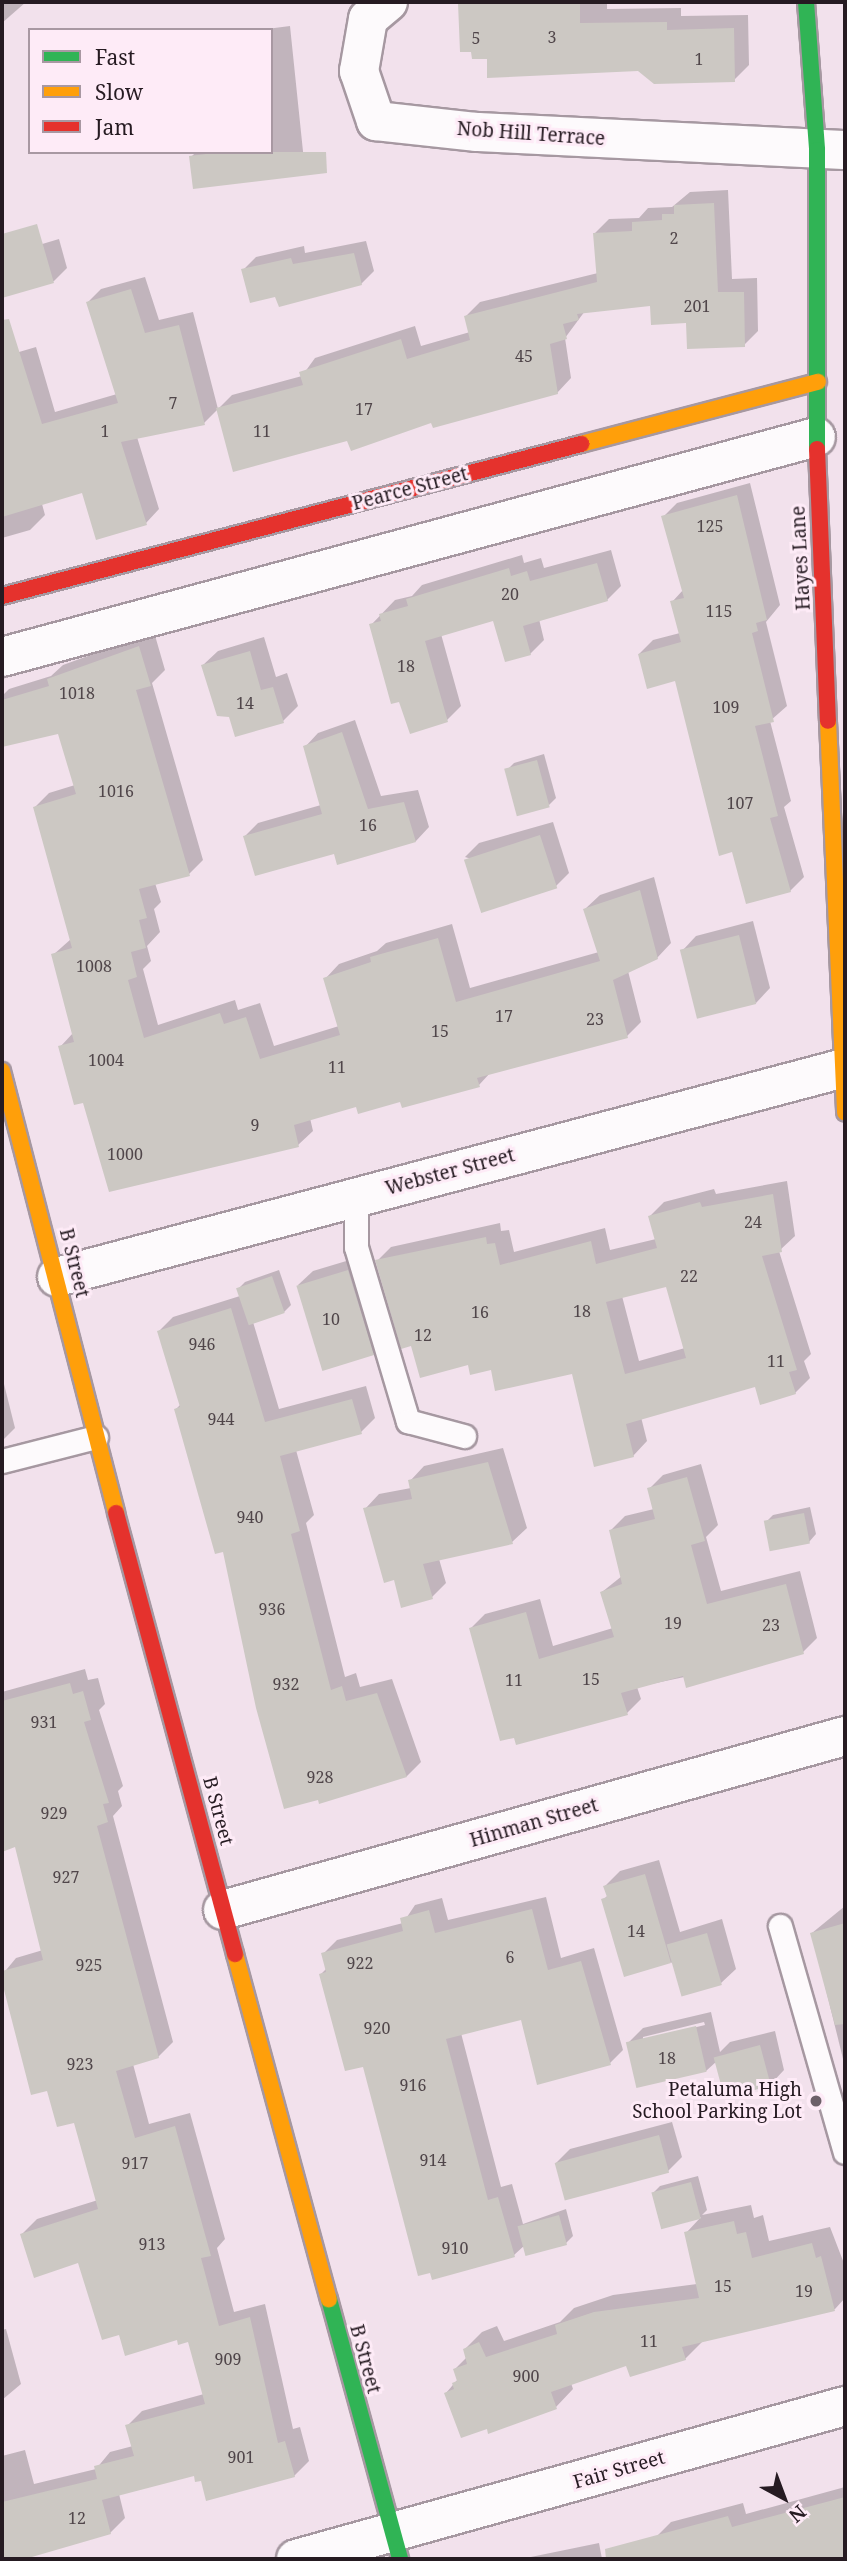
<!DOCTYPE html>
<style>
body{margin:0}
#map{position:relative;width:847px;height:2561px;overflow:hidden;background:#f2e1ec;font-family:"Noto Serif",serif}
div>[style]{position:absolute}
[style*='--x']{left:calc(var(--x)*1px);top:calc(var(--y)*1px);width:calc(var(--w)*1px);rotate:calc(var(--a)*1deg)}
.shadow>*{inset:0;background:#0003}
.building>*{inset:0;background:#ccc8c3;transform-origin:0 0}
.roads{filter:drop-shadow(2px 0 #a698a1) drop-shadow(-2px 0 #a698a1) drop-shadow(0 2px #a698a1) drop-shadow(0 -2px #a698a1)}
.lane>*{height:23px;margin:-11.5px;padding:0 11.5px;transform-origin:11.5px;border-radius:11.5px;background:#fdfafc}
.street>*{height:38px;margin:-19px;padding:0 19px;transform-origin:19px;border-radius:19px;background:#fdfafc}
.fast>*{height:16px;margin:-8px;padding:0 8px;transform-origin:8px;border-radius:8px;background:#30b455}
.slow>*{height:16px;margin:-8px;padding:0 8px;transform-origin:8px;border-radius:8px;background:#ff9f0a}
.jam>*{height:16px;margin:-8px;padding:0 8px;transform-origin:8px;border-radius:8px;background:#e5322d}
.dots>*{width:19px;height:19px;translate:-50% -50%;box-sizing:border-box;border:4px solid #feebf7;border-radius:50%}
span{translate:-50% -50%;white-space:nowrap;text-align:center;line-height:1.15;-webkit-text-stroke:6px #feebf7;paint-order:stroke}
.number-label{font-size:16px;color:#50464a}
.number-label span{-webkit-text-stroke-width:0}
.street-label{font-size:19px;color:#261b22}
.poi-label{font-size:19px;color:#261b22}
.right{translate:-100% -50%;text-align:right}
.frame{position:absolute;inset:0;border:4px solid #261b22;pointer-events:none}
.legend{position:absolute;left:28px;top:28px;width:245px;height:126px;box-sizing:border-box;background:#feebf7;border:2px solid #a898a2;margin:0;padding:9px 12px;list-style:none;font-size:21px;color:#261b22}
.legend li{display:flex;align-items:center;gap:14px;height:35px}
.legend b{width:35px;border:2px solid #a898a2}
.north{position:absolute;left:749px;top:2463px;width:70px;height:70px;-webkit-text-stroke:5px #feebf7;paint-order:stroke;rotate:139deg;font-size:19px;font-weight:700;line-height:28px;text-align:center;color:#261b22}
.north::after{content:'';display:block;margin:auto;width:24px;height:32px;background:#261b22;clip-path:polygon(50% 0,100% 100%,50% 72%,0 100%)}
</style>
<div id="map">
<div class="shadow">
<div style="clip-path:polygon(2px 2px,26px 2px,2px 23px)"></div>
<div style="clip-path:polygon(462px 2px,607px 2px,607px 9px,681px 8px,681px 16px,748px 15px,749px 65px,734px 80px,638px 70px,489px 77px,488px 57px)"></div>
<div style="clip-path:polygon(290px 26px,304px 161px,191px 157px,196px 152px,271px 152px,271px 30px,259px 30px)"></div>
<div style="clip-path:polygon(728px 190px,732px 279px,757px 278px,758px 331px,744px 345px,652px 304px,585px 311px,565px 338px,571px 378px,557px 393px,349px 438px,218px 409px,204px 423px,137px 437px,159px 509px,146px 523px,83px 491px,36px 482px,45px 515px,30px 530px,2px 538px,2px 482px,13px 478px,2px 476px,2px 357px,36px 347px,55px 412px,117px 394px,88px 302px,101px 289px,145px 277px,159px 320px,193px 312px,218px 409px,232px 395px,302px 376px,315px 358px,415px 326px,421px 346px,470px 332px,466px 316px,480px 302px,598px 273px,595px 233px,609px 219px,639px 218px,648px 208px,672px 207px,690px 192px)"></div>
<div style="clip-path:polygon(59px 239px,67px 268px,54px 281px,2px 297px,2px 256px)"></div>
<div style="clip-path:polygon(366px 241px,374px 271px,361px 284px,277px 295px,243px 270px,256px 257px,304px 246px,305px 253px)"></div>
<div style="clip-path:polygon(750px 483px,780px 605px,766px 622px,787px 706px,770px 721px,791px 801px,784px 807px,804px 877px,790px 891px,733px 850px,677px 679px,639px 654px,653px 640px,680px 633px,672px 602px,683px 590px,663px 517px,677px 503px)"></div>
<div style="clip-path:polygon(611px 550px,621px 586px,607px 600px,539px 619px,544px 640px,530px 654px,494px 619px,441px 634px,461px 706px,447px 720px,371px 625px,395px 600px,412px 596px,422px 585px,522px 555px,524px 563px,541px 558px,544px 568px)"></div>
<div style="clip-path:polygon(154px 632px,165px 670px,152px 683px,203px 860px,189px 874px,155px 883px,161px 902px,154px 909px,160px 932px,147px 946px,151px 961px,143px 969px,158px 1025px,235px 1000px,238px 1010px,260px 1003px,274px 1046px,339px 1026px,325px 979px,339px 964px,377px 951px,386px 943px,452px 924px,470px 988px,599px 952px,585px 909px,600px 895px,654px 877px,671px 943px,657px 958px,628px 971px,641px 1022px,627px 1036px,491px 1072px,479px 1085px,357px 1105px,310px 1118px,313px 1131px,298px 1145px,85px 1101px,60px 1047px,73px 1033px,53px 955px,71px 939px,35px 807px,49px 793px,75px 785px,59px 732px,7px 744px,2px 696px,9px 689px,51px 676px,63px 665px)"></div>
<div style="clip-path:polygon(264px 637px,276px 677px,287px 673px,298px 706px,283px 721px,230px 716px,203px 665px,218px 651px)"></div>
<div style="clip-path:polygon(355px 720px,381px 796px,418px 790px,429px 827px,416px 841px,245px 836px,258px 823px,321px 805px,305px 747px,318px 733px)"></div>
<div style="clip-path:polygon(544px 754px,556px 798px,549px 805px,507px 770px,514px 763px)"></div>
<div style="clip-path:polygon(553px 822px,569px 873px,556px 886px,465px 857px,479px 843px)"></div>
<div style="clip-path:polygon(753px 921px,770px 988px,756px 1003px,682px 951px,696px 936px)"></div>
<div style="clip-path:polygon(evenodd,787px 1181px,795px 1236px,779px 1251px,811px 1354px,804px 1361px,810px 1378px,795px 1393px,756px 1385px,641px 1417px,647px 1441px,633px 1456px,573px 1372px,492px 1368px,413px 1344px,377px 1261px,391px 1247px,500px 1223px,501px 1231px,509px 1230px,514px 1252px,605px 1228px,610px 1250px,656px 1239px,650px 1216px,664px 1202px,714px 1189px,716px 1194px,787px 1181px,667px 1285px,685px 1348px,639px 1361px,622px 1296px,667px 1285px)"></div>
<div style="clip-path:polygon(363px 1256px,388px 1339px,373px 1354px,298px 1285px,313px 1271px)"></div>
<div style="clip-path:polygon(279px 1270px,291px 1305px,284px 1312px,253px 1322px,279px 1409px,366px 1386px,375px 1418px,361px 1432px,296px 1450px,314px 1515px,306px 1523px,345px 1677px,356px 1673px,360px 1687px,392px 1679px,421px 1762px,407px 1776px,320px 1802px,224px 1550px,176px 1409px,181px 1404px,159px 1331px,173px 1317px,240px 1296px,238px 1289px,245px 1282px)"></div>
<div style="clip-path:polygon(2px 1376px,15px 1428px,2px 1441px)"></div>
<div style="clip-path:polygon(503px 1448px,527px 1528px,512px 1542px,439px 1559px,446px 1583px,432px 1597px,395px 1578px,365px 1509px,379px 1494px,411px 1488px,410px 1481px,424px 1466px)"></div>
<div style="clip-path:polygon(701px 1464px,718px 1525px,706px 1537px,721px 1591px,800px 1571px,817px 1638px,803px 1652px,637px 1687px,641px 1699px,627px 1713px,471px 1628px,485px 1614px,540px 1599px,553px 1646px,613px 1628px,602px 1592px,622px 1576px,611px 1530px,625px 1516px,654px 1509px,649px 1489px,663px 1475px)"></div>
<div style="clip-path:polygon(810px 1507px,816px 1534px,809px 1542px,766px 1522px,773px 1515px)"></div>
<div style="clip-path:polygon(85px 1669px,88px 1680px,98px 1678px,105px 1704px,99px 1710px,123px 1786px,118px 1791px,122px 1806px,113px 1816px,173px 2042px,158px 2057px,133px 2064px,149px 2124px,190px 2113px,225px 2239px,217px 2248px,234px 2312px,265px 2304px,293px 2429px,300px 2427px,309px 2461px,294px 2476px,202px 2478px,195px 2474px,119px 2494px,125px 2518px,110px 2533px,18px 2559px,2px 2559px,2px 2456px,25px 2450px,34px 2484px,96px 2469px,110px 2452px,133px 2446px,127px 2426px,142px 2411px,204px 2394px,189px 2340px,120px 2333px,79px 2261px,22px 2234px,37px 2219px,98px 2200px,75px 2121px,48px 2088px,32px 2093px,2px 1975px,16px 1958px,43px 1950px,16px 1845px,8px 1848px,2px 1829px,2px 1692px)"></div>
<div style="clip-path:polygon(659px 1860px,680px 1932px,722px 1919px,736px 1969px,721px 1983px,670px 1962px,603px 1900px,608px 1895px,605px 1886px,620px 1871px)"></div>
<div style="clip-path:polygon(546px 1897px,561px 1958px,594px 1948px,623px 2050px,610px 2063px,522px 2018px,461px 2033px,501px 2187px,512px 2184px,523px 2224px,566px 2209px,573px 2236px,566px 2243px,525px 2245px,514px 2255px,431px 2271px,364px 2065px,321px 1974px,327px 1968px,323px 1954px,337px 1940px,403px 1923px,415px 1905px,442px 1898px,448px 1920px)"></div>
<div style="clip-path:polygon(845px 1906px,845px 2067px,812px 1933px)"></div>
<div style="clip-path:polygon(evenodd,711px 2012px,720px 2052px,730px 2042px,775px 2031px,784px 2070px,770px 2085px,717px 2061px,706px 2071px,628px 2043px,643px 2028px,711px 2012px,704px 2022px,705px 2025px,643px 2040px,643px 2037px,704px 2022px)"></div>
<div style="clip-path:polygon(672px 2122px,682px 2157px,668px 2171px,556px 2163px,570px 2149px)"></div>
<div style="clip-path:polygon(698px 2176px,707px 2210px,702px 2215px,751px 2205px,754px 2218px,763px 2215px,769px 2241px,830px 2227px,845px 2266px,845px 2298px,835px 2309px,703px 2341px,685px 2359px,628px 2364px,571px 2383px,573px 2389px,556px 2407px,488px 2427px,446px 2393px,458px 2379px,455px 2369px,467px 2357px,465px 2349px,482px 2332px,497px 2326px,504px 2341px,560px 2322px,574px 2308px,613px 2295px,697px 2284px,686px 2233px,701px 2217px,663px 2228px,653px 2193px,660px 2186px)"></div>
<div style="clip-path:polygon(6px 2329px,21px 2384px,2px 2400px,2px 2330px)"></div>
<div style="clip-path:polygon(845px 2487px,845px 2559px,662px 2559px,657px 2536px,671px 2522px,743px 2503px,746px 2514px)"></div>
<div style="clip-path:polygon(599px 2543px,602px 2559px,521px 2559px)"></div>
</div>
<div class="building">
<div style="clip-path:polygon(580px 2px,580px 23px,667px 22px,667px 30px,734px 28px,735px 82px,654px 84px,638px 71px,487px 78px,487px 59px,472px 59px,471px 52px,460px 52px,458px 3px)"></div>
<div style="clip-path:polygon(223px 152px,326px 152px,327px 173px,193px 189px,189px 156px)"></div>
<div style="clip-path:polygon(714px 203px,718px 292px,744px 292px,745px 347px,687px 349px,686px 323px,651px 325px,650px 306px,577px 314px,579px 320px,563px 324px,567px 339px,550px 344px,558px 394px,433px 428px,431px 423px,351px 451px,347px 441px,233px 472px,216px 408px,303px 385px,299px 372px,401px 339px,407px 359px,470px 340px,464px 316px,597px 282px,593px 233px,632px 231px,632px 222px,662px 220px,662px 214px,674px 214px,674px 205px)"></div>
<div style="clip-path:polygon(37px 224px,54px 283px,2px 298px,2px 234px)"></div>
<div style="clip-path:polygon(354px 253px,362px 285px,279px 307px,275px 297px,250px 303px,241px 269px,291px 258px,293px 264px)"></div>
<div style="clip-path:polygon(131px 289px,145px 333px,179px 325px,205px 425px,121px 442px,147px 525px,96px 540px,82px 493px,2px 517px,2px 320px,9px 319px,42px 424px,118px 403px,86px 302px)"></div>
<div style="clip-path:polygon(737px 495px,767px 620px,756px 623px,758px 631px,752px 633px,774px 722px,755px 726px,778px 816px,770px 818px,791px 892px,746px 904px,732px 852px,719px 856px,675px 681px,647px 689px,638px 654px,681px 642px,670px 601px,684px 598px,661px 516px)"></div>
<div style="clip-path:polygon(597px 563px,608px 601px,523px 626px,531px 655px,505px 662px,493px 621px,425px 641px,448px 722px,410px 734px,399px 702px,391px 704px,369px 624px,381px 621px,379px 614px,408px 606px,406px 599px,509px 568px,511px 576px,527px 571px,530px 581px)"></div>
<div style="clip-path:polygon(139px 646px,151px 686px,136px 690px,190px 876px,139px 889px,147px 918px,139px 920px,146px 948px,131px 952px,137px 977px,128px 980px,144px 1038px,220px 1013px,224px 1024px,246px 1017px,260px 1059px,340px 1035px,323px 978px,371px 962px,370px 957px,438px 938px,456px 1002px,600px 961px,583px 909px,640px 890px,658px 959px,613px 980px,628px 1038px,477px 1078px,480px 1087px,402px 1108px,400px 1102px,358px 1114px,356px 1107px,294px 1125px,299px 1147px,109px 1192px,83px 1103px,74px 1105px,58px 1046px,74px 1042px,51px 954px,72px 948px,33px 807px,76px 794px,58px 734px,2px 747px,2px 700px,49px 686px,47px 679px)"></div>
<div style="clip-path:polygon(250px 651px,261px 690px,273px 687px,284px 723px,235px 737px,229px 717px,217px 716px,201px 665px)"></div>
<div style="clip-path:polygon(342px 732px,368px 809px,404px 802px,416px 842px,337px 865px,334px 854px,255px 876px,243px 836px,322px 814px,303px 746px)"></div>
<div style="left:537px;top:760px;width:49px;height:34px;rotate:75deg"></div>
<div style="left:540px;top:835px;width:56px;height:80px;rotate:72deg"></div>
<div style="left:739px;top:935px;width:71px;height:61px;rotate:76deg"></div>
<div style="clip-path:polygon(evenodd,773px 1194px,782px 1252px,762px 1256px,797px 1370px,789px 1372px,796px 1394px,760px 1405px,755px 1387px,626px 1424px,634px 1457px,594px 1467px,572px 1374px,495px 1391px,491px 1370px,470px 1375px,468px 1365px,420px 1378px,411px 1346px,401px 1349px,375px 1260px,486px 1237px,487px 1244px,495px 1243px,500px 1265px,591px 1241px,596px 1264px,657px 1248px,648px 1216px,700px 1202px,702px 1207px,773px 1194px,666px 1287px,686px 1358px,625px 1374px,606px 1302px,666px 1287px)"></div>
<div style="left:348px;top:1270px;width:89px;height:54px;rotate:73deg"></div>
<div style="left:272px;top:1276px;width:39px;height:38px;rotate:71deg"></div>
<div style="clip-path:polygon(231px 1308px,265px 1422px,352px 1399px,362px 1434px,280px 1456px,300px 1531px,291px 1534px,331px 1690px,342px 1686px,346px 1701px,377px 1693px,407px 1777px,319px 1804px,318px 1800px,284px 1809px,256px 1708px,223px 1552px,215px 1554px,174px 1409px,180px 1407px,157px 1331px)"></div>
<div style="clip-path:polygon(488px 1462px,513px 1544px,423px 1564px,433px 1599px,401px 1608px,394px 1580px,384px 1583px,363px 1508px,412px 1499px,408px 1480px)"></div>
<div style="clip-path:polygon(687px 1477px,705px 1541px,691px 1545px,707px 1604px,786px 1584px,804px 1654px,686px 1688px,683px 1676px,621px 1693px,628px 1715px,516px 1745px,514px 1738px,500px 1741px,469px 1628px,526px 1612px,539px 1659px,614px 1637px,600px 1592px,622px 1584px,609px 1530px,655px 1519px,647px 1488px)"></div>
<div style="left:804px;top:1513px;width:31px;height:41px;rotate:79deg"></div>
<div style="clip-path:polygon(70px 1683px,73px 1694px,83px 1691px,91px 1720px,84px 1722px,109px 1803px,103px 1804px,108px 1822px,97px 1826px,159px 2058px,116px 2071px,135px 2138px,175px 2126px,211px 2256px,201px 2258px,219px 2326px,250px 2317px,278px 2443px,285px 2441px,295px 2477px,206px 2501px,201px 2481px,195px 2482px,194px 2476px,102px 2500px,111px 2534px,25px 2559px,2px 2559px,2px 2502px,97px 2479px,94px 2466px,134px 2456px,125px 2425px,205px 2404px,188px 2342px,178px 2345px,177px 2340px,125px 2356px,119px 2335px,102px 2340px,78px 2263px,34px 2278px,20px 2234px,98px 2209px,74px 2123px,57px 2127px,47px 2091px,31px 2095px,2px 1982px,2px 1971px,43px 1960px,15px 1847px,2px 1852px,2px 1701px)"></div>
<div style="clip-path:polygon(645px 1874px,671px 1963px,624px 1977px,601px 1899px,607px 1897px,603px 1886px)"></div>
<div style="clip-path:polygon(532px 1909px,548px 1970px,581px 1961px,611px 2065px,537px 2085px,521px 2020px,446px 2039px,488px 2200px,498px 2197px,515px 2257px,432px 2280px,430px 2273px,418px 2276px,363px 2067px,345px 2071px,319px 1974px,326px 1972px,321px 1953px,403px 1931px,400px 1918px,429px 1910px,435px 1933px)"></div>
<div style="clip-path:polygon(845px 1923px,845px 2024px,835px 2025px,810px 1933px)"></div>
<div style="left:707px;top:1933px;width:54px;height:42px;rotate:74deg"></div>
<div style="left:696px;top:2026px;width:47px;height:72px;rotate:77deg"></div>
<div style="left:760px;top:2045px;width:42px;height:48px;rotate:75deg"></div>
<div style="left:659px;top:2135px;width:39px;height:108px;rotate:75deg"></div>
<div style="left:691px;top:2182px;width:38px;height:41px;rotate:75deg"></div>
<div style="left:559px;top:2215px;width:31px;height:43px;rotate:75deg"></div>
<div style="clip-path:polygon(734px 2221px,737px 2234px,746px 2232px,752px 2258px,812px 2243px,816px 2258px,821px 2256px,835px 2311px,682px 2347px,686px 2360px,630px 2377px,626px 2366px,551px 2392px,557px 2409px,488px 2434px,487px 2429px,461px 2438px,444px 2393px,454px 2389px,452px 2383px,457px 2381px,453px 2369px,467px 2364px,463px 2349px,479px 2342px,486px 2357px,557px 2334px,555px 2325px,594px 2312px,699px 2298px,684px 2232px)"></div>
<div style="clip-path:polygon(845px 2497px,845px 2559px,606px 2559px,605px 2549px,728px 2516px,732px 2527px)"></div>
</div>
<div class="roads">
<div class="lane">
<div style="--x:356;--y:1197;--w:50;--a:90"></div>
<div style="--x:356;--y:1247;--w:182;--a:73.4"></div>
<div style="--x:408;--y:1421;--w:58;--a:15"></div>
<div style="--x:2;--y:1461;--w:97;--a:-14.3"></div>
<div style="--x:780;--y:1926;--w:235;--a:74"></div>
</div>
<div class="street">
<div style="--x:388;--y:2;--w:26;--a:140"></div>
<div style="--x:368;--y:19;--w:53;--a:99.8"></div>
<div style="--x:359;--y:71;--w:53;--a:71.2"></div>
<div style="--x:376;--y:121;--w:102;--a:6.2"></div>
<div style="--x:477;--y:132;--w:368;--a:2.8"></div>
<div style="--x:2;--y:657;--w:843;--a:-15.12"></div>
<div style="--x:57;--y:1277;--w:814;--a:-14.87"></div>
<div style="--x:223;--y:1910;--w:646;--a:-15.63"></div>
<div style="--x:296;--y:2559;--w:570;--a:-15.57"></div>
</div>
<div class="fast">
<div style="--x:806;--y:2;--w:148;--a:85.7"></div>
<div style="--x:817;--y:150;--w:299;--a:90"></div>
<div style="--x:329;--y:2299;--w:270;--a:74.7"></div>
</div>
<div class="slow">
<div style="--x:581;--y:444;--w:245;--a:-14.7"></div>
<div style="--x:828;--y:721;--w:392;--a:87.5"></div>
<div style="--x:2;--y:1071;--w:456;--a:75.5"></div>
<div style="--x:235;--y:1954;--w:358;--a:74.8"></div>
</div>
<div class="jam">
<div style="--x:817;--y:449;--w:272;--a:87.7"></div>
<div style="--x:2;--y:596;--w:599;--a:-14.71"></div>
<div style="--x:116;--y:1513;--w:457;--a:74.9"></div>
</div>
</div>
<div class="dots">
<div style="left:816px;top:2101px;background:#6d6069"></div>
</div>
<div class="number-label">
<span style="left:552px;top:37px">3</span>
<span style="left:476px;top:38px">5</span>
<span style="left:699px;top:59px">1</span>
<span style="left:674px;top:238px">2</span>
<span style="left:697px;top:306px">201</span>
<span style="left:524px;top:356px">45</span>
<span style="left:173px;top:403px">7</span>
<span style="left:364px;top:409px">17</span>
<span style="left:105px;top:431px">1</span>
<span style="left:262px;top:431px">11</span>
<span style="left:710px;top:526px">125</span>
<span style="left:510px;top:594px">20</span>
<span style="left:719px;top:611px">115</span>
<span style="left:406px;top:666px">18</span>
<span style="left:77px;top:693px">1018</span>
<span style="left:245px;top:703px">14</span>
<span style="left:726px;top:707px">109</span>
<span style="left:116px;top:791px">1016</span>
<span style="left:740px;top:803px">107</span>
<span style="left:368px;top:825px">16</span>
<span style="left:94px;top:966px">1008</span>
<span style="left:504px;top:1016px">17</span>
<span style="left:595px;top:1019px">23</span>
<span style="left:440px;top:1031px">15</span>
<span style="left:106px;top:1060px">1004</span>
<span style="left:337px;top:1067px">11</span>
<span style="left:255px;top:1125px">9</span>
<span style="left:125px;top:1154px">1000</span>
<span style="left:753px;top:1222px">24</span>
<span style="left:689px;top:1276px">22</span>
<span style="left:582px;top:1311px">18</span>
<span style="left:480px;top:1312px">16</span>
<span style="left:331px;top:1319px">10</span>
<span style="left:423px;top:1335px">12</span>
<span style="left:202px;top:1344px">946</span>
<span style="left:776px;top:1361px">11</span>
<span style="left:221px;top:1419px">944</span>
<span style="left:250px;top:1517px">940</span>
<span style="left:272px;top:1609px">936</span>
<span style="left:673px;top:1623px">19</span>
<span style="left:771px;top:1625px">23</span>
<span style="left:591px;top:1679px">15</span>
<span style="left:514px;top:1680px">11</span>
<span style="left:286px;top:1684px">932</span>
<span style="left:44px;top:1722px">931</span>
<span style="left:320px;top:1777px">928</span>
<span style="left:54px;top:1813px">929</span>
<span style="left:66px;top:1877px">927</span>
<span style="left:636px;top:1931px">14</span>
<span style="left:510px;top:1957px">6</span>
<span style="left:360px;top:1963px">922</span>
<span style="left:89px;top:1965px">925</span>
<span style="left:377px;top:2028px">920</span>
<span style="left:667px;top:2058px">18</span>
<span style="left:80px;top:2064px">923</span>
<span style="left:413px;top:2085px">916</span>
<span style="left:433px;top:2160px">914</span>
<span style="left:135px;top:2163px">917</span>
<span style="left:152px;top:2244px">913</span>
<span style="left:455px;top:2248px">910</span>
<span style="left:723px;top:2286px">15</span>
<span style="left:804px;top:2291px">19</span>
<span style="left:649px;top:2341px">11</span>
<span style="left:228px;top:2359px">909</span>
<span style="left:526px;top:2376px">900</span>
<span style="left:241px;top:2457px">901</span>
<span style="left:77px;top:2518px">12</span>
</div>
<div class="street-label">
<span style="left:531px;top:134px;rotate:4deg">Nob Hill Terrace</span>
<span style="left:410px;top:489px;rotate:-15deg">Pearce Street</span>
<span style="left:801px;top:558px;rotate:-93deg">Hayes Lane</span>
<span style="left:450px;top:1172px;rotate:-15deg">Webster Street</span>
<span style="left:74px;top:1263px;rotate:76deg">B Street</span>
<span style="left:218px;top:1811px;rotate:75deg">B Street</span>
<span style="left:534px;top:1823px;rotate:-16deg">Hinman Street</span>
<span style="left:365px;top:2359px;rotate:75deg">B Street</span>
<span style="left:619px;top:2470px;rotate:-16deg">Fair Street</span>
</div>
<div class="poi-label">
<span class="right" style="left:802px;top:2101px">Petaluma High<br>School Parking Lot</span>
</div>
<div class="frame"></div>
<ul class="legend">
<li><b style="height:9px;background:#30b455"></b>Fast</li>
<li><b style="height:9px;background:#ff9f0a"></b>Slow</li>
<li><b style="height:9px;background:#e5322d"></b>Jam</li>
</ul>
<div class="north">N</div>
</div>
